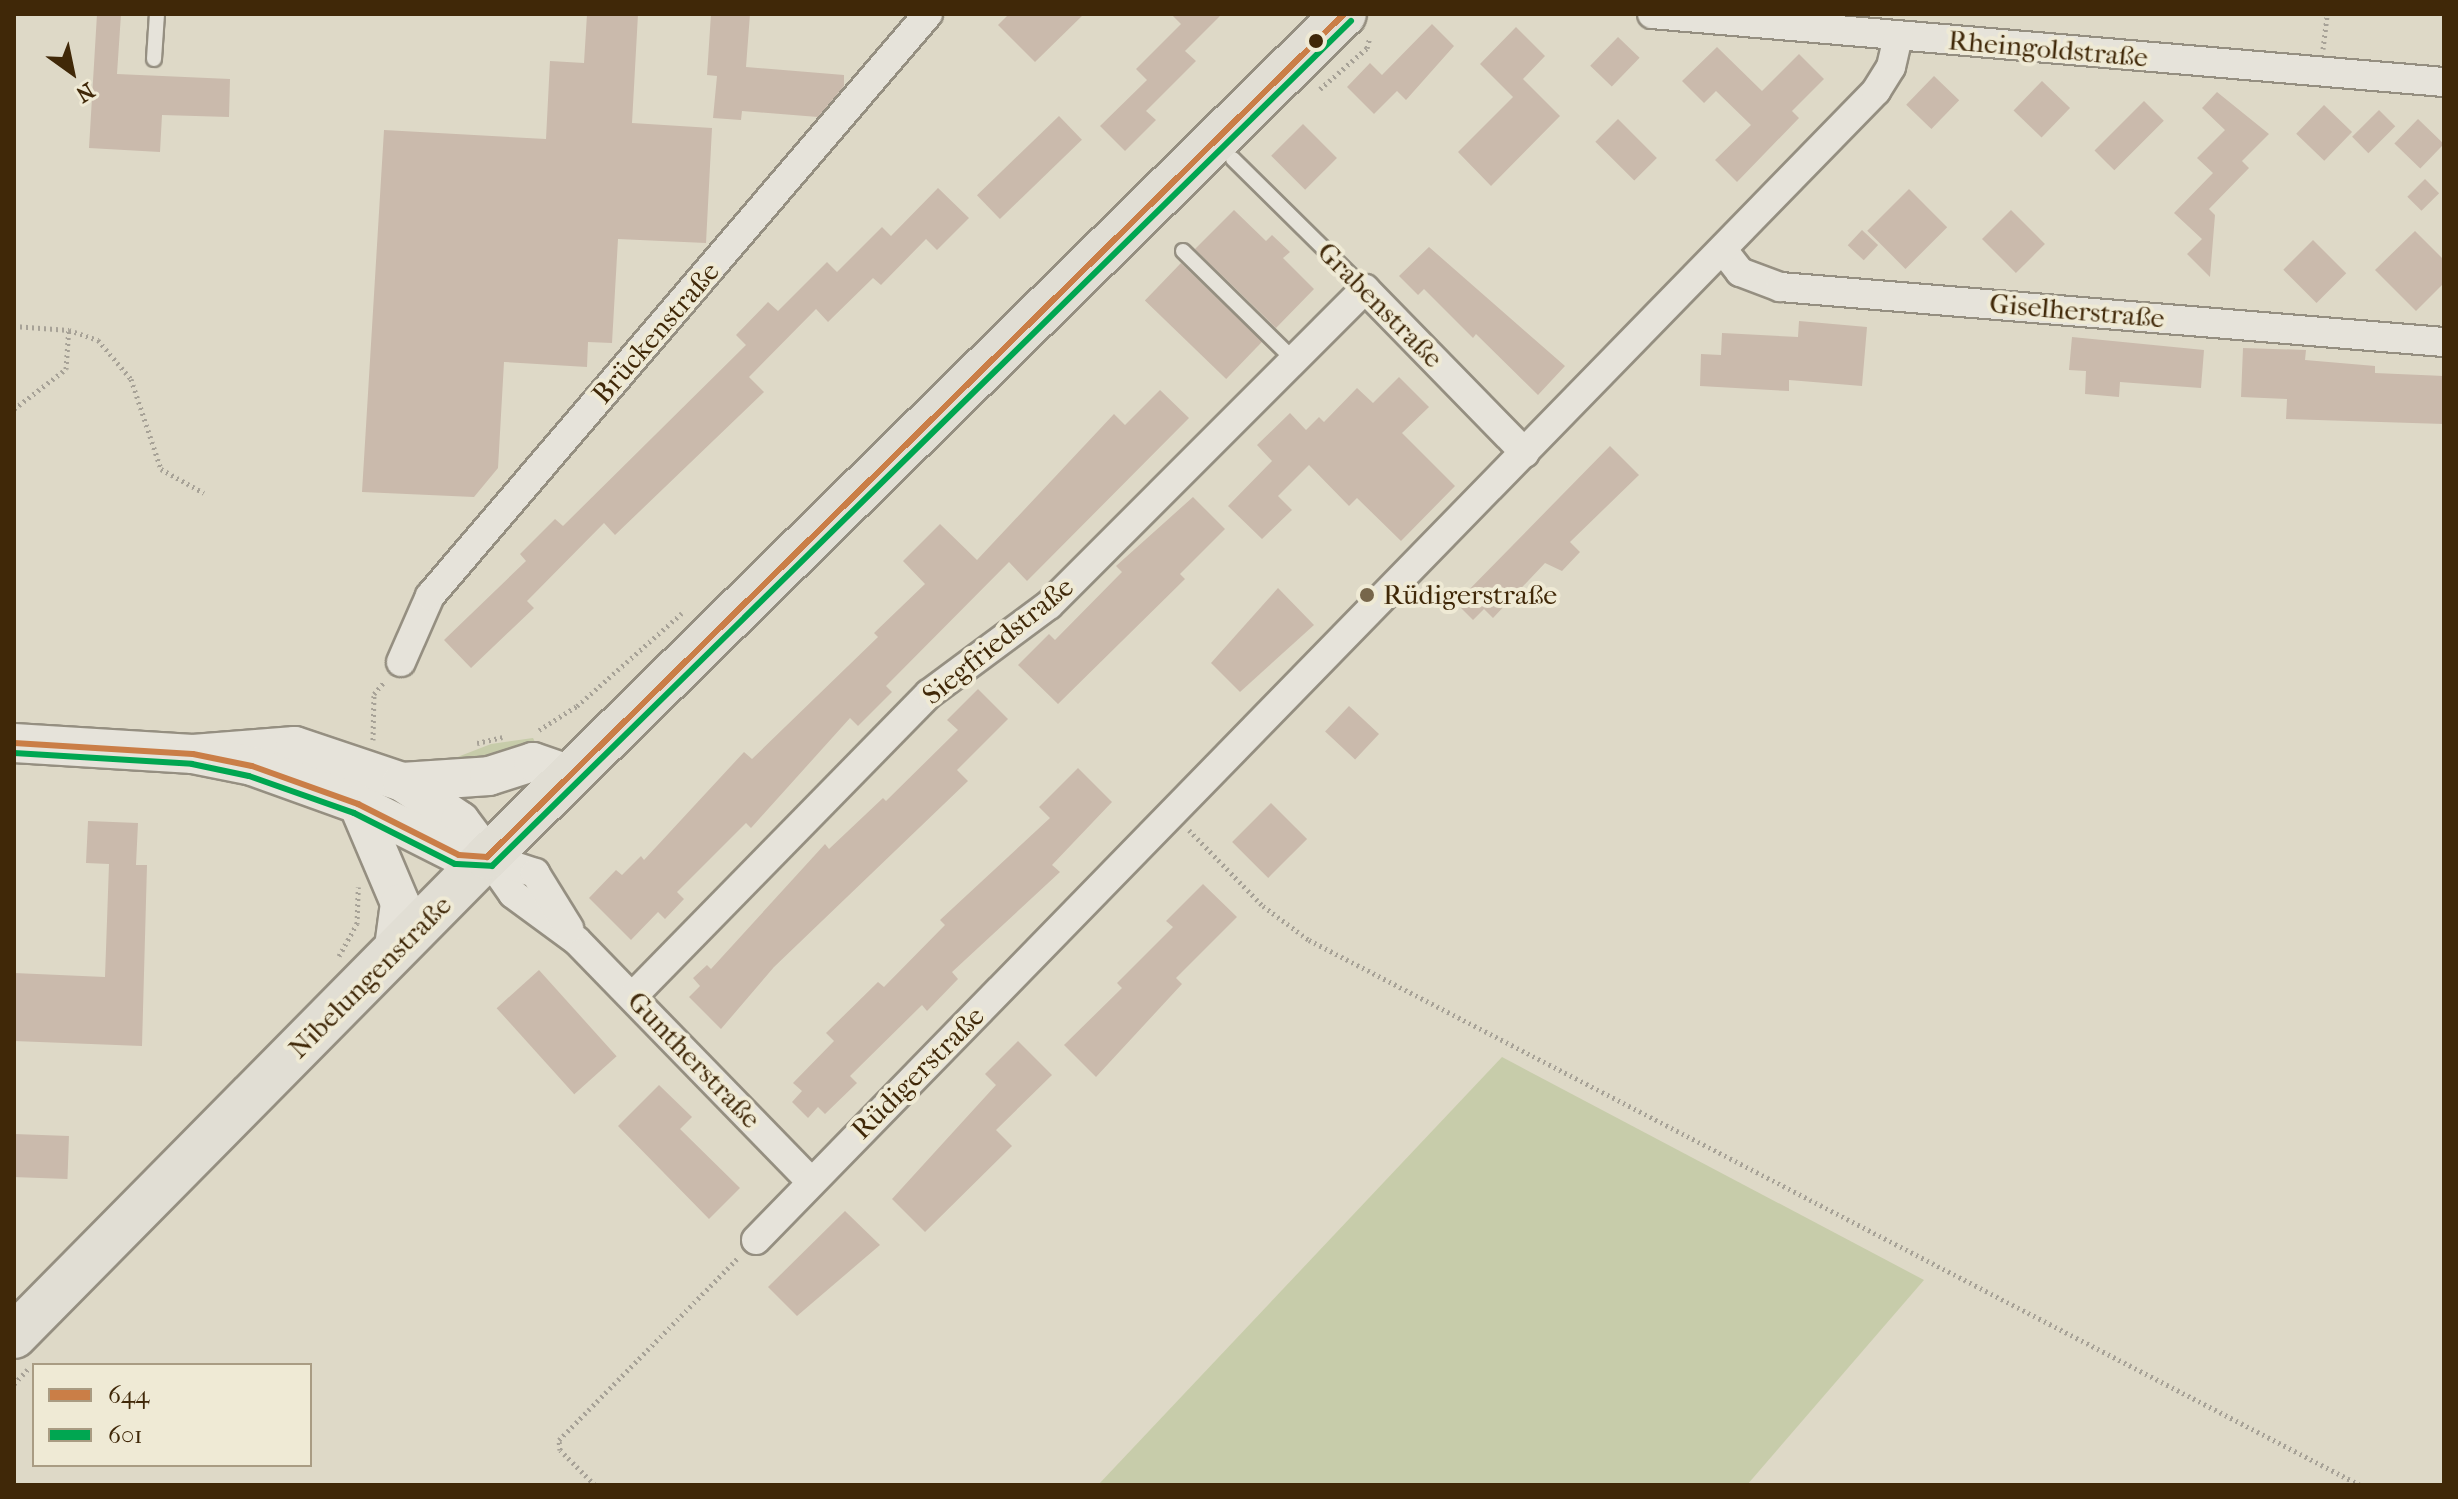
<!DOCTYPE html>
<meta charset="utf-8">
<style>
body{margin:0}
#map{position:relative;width:2458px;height:1499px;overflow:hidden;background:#ded9c7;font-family:"IM FELL French Canon",serif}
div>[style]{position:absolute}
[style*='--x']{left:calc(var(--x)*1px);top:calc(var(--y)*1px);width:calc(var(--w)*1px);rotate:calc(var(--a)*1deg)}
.green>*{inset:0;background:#c7ccaa}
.building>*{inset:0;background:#cabaac;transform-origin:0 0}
.path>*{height:5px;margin-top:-2.5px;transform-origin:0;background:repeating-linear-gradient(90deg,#a7a297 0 2px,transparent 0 6px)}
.roads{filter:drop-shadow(2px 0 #958f81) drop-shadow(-2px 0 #958f81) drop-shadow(0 2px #958f81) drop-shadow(0 -2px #958f81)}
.service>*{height:14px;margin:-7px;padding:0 7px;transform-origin:7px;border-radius:7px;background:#e6e3da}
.minor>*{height:28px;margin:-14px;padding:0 14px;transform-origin:14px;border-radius:14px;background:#e6e3da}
.secondary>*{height:38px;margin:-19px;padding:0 19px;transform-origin:19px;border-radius:19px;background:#e6e3da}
.primary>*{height:44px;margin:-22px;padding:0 22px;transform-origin:22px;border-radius:22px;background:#e1ded4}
.bus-1>*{height:6px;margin:-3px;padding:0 3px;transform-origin:3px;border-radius:3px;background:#ca7e47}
.bus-2>*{height:6px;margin:-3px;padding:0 3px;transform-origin:3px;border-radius:3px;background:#00a651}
.dots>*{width:22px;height:22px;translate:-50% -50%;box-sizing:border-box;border:4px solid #efead5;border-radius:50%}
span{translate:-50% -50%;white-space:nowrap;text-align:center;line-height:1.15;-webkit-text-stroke:8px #efead5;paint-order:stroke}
.street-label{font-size:28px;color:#402808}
.poi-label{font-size:28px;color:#402808}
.left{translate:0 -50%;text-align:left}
.frame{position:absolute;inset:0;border:16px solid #402808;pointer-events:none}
.legend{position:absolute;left:32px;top:1363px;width:280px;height:104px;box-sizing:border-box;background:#efead5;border:2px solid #a99c83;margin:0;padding:10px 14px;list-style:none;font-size:24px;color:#402808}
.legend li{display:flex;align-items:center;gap:16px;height:40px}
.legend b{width:40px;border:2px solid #a99c83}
.north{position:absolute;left:32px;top:32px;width:80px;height:80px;-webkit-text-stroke:6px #efead5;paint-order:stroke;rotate:147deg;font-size:22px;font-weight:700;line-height:32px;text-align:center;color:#402808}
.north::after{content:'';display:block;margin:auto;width:28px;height:36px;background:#402808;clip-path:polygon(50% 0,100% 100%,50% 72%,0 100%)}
</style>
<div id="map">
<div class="green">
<div style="clip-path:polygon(533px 738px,535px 742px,507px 757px,442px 763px,491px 744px)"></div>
<div style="clip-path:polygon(1502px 1057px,1924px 1280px,1747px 1485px,1098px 1485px)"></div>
</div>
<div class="building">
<div style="clip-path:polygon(97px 14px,121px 14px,117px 74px,230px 79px,229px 117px,162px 115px,160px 152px,89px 148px)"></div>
<div style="clip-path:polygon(587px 14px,638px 14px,632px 123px,712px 128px,706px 243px,618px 239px,612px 343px,588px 342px,587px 367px,504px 362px,498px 468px,474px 497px,362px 492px,384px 130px,546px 139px,550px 61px,584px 63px)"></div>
<div style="clip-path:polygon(711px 14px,750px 14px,746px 67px,844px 75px,844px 86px,818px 117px,742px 111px,741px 120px,713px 118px,717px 76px,707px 75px)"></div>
<div style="clip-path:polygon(1009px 14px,1084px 14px,1035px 62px,998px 25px)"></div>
<div style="clip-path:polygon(1171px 14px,1222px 14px,1185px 51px,1196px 61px,1146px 111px,1156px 120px,1125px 151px,1100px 126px,1147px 80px,1136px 69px,1181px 24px)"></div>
<div style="clip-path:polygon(1432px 24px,1454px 46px,1406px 100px,1397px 91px,1374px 114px,1347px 87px,1370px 63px,1382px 75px)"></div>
<div style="clip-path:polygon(1516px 27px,1545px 56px,1523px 79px,1560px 116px,1491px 186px,1458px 152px,1513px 97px,1480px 64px)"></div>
<div style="left:1618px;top:37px;width:30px;height:40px;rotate:44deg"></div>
<div style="clip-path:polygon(1717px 47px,1762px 91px,1799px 54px,1824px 79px,1792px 111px,1799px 118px,1737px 182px,1715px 160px,1751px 125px,1716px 91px,1704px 103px,1682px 81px)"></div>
<div style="left:1934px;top:76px;width:35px;height:40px;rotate:44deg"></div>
<div style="left:2042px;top:81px;width:39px;height:41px;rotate:44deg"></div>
<div style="clip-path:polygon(2217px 92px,2269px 134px,2242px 161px,2249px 168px,2209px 209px,2215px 215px,2210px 277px,2187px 254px,2202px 239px,2174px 213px,2213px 173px,2197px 158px,2225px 130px,2202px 108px)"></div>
<div style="left:2144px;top:101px;width:28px;height:70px;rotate:45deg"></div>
<div style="left:2324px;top:105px;width:39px;height:40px;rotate:44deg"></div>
<div style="left:2379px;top:110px;width:23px;height:38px;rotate:45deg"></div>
<div style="left:1059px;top:116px;width:33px;height:114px;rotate:46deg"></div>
<div style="left:1618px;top:119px;width:55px;height:32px;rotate:45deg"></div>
<div style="left:2418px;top:119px;width:36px;height:34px;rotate:44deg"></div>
<div style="left:1303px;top:124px;width:48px;height:45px;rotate:45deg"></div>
<div style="left:2425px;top:179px;width:20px;height:25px;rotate:45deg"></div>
<div style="clip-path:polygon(938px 188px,969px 218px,937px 250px,926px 239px,881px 285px,873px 278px,828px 322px,816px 309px,749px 377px,764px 392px,615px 535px,604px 523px,527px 601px,534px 608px,471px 668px,444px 640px,526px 561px,520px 554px,555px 519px,563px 526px,746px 345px,736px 335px,768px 302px,778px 311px,827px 262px,837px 272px,882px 227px,891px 236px)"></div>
<div style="left:1909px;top:189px;width:54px;height:59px;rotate:45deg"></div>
<div style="clip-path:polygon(1234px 210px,1266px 241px,1272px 235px,1290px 252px,1283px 258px,1314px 289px,1276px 328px,1195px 249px)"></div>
<div style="left:2011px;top:210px;width:48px;height:41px;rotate:45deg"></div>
<div style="left:1862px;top:230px;width:22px;height:21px;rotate:43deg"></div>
<div style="clip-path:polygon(2415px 231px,2444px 260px,2444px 283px,2416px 311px,2375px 270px)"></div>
<div style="left:2313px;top:240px;width:47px;height:42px;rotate:45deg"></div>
<div style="clip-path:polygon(1429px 247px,1565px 366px,1538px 395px,1476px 334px,1473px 338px,1424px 289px,1418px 295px,1399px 276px)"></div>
<div style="left:1181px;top:263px;width:113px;height:52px;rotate:44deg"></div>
<div style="clip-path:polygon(1799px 321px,1867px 327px,1862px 386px,1789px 380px,1789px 391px,1700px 386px,1701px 354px,1721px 355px,1722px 333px,1798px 337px)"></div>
<div style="clip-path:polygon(2072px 337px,2204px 350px,2201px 388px,2120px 382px,2119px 397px,2085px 394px,2086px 371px,2069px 370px)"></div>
<div style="clip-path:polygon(2243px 348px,2306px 350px,2305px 360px,2375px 366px,2375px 373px,2444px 376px,2444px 424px,2286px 419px,2287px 399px,2241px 397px)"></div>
<div style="clip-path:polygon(1399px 377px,1429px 407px,1402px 433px,1455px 486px,1401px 541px,1357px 498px,1349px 506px,1309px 465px,1278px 496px,1292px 510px,1262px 539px,1228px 506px,1272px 461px,1257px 445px,1290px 413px,1306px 430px,1319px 417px,1324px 422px,1357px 388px,1373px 403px)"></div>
<div style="clip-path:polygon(1160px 390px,1189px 418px,1027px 581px,1009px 562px,886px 686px,892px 692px,858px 726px,850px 718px,751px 828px,746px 823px,677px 892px,684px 899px,665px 919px,658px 912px,631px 940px,589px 898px,616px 870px,622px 875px,641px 856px,644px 860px,744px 752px,752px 759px,878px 637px,874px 633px,925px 584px,903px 561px,940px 524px,977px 560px,1114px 414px,1125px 425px)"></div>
<div style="clip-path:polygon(1610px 446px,1639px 475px,1570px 542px,1580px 552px,1562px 571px,1545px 563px,1493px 618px,1484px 609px,1473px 620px,1456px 603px)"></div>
<div style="clip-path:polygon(1193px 497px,1225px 529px,1180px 574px,1185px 579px,1058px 704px,1018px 665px,1049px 634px,1055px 640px,1122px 572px,1116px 566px)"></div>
<div style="clip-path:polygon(1278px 588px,1314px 625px,1240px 692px,1211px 663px)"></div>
<div style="clip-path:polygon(978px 689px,1008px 719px,957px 770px,968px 781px,774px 967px,721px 1029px,689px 997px,700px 986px,693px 978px,707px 965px,711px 969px,825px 844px,829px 849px,883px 798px,886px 801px,958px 730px,947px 720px)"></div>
<div style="left:1349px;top:706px;width:41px;height:35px;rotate:43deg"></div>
<div style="clip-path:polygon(1078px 768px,1112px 802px,1052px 865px,1060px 872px,952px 972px,958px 979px,927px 1011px,922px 1005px,850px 1076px,857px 1083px,825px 1114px,818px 1107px,808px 1118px,792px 1102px,802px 1091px,793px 1083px,834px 1041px,826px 1033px,878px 982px,884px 987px,945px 925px,940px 920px,1050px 818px,1039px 807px)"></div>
<div style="left:1271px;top:803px;width:51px;height:55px;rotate:45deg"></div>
<div style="clip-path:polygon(88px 821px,138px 823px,136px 865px,147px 865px,142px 1046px,14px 1041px,14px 973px,105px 977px,109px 864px,86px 863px)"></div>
<div style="clip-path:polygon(1203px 884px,1237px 917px,1176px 978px,1182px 984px,1096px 1077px,1064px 1045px,1122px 988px,1117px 983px,1173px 927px,1166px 921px)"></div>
<div style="left:539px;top:970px;width:116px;height:57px;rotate:48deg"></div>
<div style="clip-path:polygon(1018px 1041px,1052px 1075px,996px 1130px,1012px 1146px,925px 1232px,892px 1199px,996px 1085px,985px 1074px)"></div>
<div style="clip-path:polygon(659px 1085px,692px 1117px,680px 1129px,740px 1188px,709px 1219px,618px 1126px)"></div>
<div style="left:14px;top:1134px;width:55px;height:43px;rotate:2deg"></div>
<div style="clip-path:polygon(845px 1211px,880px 1245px,797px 1316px,768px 1287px)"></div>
</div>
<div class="path">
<div style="--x:2323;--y:49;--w:35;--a:-83"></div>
<div style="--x:1320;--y:89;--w:62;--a:-41.1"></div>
<div style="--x:1367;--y:48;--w:11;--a:-75"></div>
<div style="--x:14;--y:326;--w:55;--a:4.2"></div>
<div style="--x:69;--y:330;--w:31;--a:19"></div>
<div style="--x:98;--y:340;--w:51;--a:49.8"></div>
<div style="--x:131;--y:379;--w:95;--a:71.6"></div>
<div style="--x:161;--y:469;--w:49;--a:29.2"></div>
<div style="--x:14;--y:409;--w:66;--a:-37.6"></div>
<div style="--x:66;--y:369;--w:39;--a:-86"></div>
<div style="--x:539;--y:730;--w:45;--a:-32.3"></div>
<div style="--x:577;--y:706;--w:140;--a:-41.5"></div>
<div style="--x:373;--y:740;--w:46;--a:-88.8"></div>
<div style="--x:374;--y:694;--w:16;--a:-50"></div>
<div style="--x:477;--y:743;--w:26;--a:-13"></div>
<div style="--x:1189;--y:830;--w:106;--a:45.8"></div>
<div style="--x:1263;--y:906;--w:57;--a:36.5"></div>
<div style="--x:1309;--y:940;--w:1184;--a:27.41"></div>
<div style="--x:339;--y:956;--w:37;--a:-61"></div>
<div style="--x:357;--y:924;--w:37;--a:-88"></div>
<div style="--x:14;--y:1384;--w:23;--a:-47"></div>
<div style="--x:595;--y:1485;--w:49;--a:-135"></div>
<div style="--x:560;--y:1450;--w:10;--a:-96"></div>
<div style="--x:559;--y:1440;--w:255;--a:-45.5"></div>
</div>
<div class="roads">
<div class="service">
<div style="--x:154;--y:59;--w:45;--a:-86.2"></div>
<div style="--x:1233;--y:159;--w:185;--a:44.6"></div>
<div style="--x:1183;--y:251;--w:156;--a:44.5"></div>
</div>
<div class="minor">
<div style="--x:1652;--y:14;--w:795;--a:4.91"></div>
<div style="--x:1723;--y:250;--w:28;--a:52"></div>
<div style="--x:1740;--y:272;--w:43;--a:20.6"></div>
<div style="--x:1780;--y:287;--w:666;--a:4.74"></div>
<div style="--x:401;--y:662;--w:72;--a:-66.3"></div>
<div style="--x:430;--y:596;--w:766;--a:-49.45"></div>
<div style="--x:487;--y:857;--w:45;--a:54.9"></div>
<div style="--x:513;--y:894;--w:79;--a:36.3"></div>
<div style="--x:577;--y:941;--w:334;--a:45.8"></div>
<div style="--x:487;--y:857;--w:51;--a:18.4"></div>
<div style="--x:535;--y:873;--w:65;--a:58.3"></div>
<div style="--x:633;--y:996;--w:423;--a:-45.6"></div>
<div style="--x:929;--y:694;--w:149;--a:-36.6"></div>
<div style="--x:1049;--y:605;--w:447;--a:-45"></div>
<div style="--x:1365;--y:289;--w:229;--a:45.7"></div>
<div style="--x:756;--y:1240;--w:1605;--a:-45.73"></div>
<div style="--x:1876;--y:91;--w:28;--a:-58"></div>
<div style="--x:1891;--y:67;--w:32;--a:-77"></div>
</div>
<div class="secondary">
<div style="--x:14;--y:743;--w:179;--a:3.5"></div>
<div style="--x:193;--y:754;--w:102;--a:-4.5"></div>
<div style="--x:295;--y:746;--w:113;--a:18.6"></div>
<div style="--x:402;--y:782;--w:70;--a:33.9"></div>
<div style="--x:460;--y:821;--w:45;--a:53.1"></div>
<div style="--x:487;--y:857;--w:28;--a:-176"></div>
<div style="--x:459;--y:855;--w:113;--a:-153.2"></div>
<div style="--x:358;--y:804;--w:113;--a:-160.3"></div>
<div style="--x:252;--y:766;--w:60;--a:-168.5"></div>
<div style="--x:402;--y:782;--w:87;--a:-3.9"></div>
<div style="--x:489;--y:776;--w:46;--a:-17.7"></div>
<div style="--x:533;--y:762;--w:39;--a:19"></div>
<div style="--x:358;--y:804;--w:108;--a:67"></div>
<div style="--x:400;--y:903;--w:52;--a:97.7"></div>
</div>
<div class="primary">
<div style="--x:14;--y:1336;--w:673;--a:-45.36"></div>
<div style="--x:487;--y:857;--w:1202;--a:-44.53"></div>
</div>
</div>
<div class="bus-1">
<div style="--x:14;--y:743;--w:179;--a:3.5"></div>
<div style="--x:193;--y:754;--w:60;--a:11.5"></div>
<div style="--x:252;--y:766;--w:113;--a:19.7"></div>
<div style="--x:358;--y:804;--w:113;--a:26.8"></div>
<div style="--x:459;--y:855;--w:28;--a:4"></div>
<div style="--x:487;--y:857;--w:1202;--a:-44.53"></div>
</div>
<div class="bus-2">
<div style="--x:14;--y:753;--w:178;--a:3.5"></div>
<div style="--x:192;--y:764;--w:58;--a:11.9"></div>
<div style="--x:249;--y:776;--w:111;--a:19.4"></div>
<div style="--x:354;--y:813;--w:113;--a:26.8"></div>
<div style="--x:455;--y:864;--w:37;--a:3"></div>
<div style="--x:492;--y:866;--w:1205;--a:-44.53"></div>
</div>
<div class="dots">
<div style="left:1316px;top:41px;background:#402808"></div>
<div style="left:1367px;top:595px;background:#77664b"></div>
</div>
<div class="street-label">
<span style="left:2048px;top:49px;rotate:5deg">Rheingoldstraße</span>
<span style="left:1380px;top:305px;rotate:45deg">Grabenstraße</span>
<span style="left:2077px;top:311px;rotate:5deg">Giselherstraße</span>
<span style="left:656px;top:333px;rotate:-49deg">Brückenstraße</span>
<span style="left:998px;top:641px;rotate:-39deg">Siegfriedstraße</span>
<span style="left:370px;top:977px;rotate:-45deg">Nibelungenstraße</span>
<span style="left:694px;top:1060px;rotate:46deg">Guntherstraße</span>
<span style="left:918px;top:1073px;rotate:-45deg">Rüdigerstraße</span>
</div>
<div class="poi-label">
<span class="left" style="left:1383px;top:595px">Rüdigerstraße</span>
</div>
<div class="frame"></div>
<ul class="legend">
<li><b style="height:10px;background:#ca7e47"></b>644</li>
<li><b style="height:10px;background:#00a651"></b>601</li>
</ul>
<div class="north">N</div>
</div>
